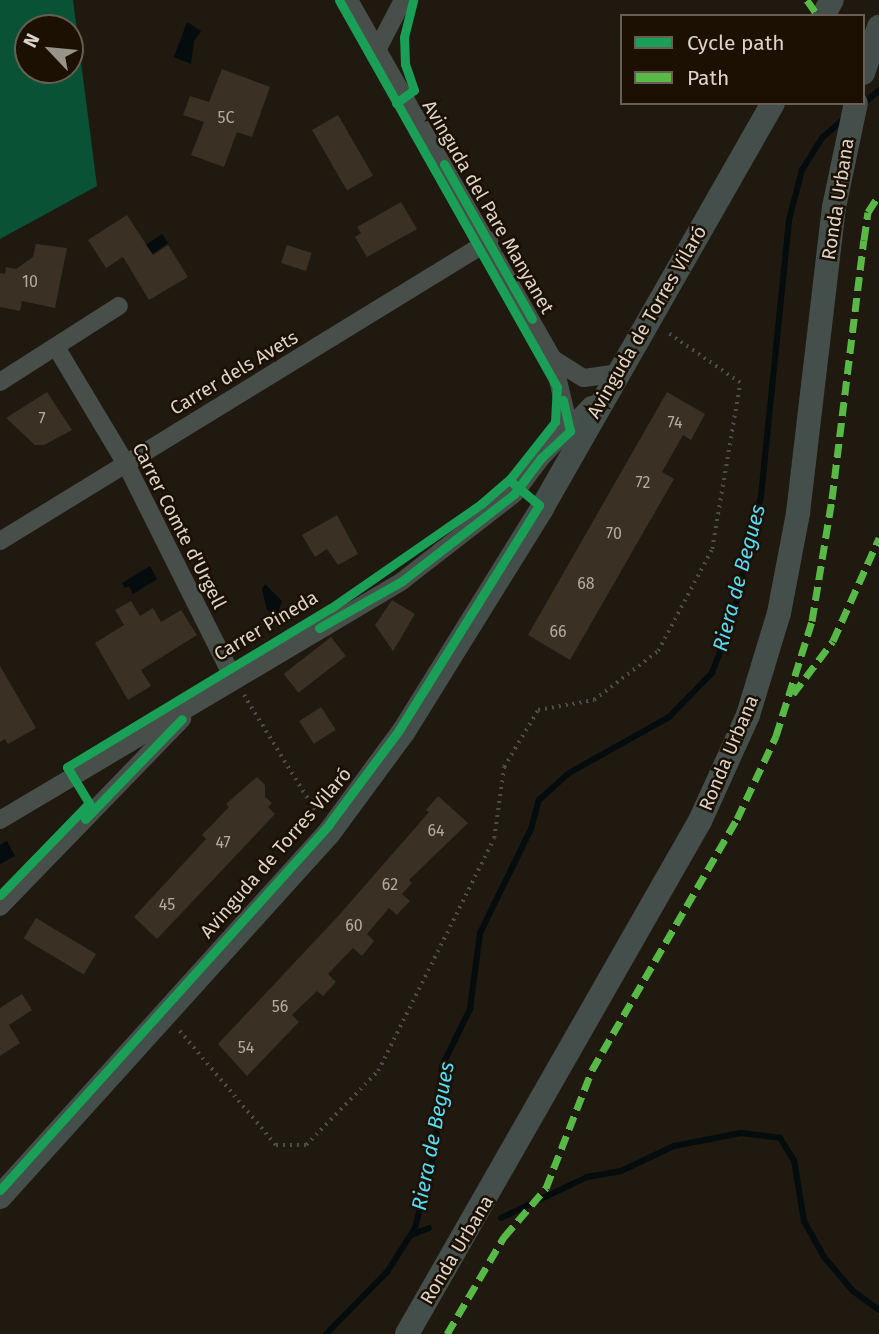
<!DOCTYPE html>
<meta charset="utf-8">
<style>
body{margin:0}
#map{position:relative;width:879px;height:1334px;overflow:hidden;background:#1f1910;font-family:"Fira Sans",sans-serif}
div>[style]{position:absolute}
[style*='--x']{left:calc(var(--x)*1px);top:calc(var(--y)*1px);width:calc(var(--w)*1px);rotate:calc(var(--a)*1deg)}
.forest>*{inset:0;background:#0a5235}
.water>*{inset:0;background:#050c0e;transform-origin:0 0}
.stream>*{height:6px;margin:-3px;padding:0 3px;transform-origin:3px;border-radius:3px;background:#050c0e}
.building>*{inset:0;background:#3a3124;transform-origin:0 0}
.path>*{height:3.5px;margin-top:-1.75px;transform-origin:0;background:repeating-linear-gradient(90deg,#4a4d49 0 2px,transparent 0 7px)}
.street>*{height:18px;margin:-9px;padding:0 9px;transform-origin:9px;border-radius:9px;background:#484f4b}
.secondary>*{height:24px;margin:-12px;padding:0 12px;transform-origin:12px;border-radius:12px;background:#444f4c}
.quiet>*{height:7px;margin-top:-3.5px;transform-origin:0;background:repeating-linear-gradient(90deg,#58b947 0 14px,transparent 0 21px)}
.cycleway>*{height:9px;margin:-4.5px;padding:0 4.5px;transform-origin:4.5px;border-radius:4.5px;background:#1a9f57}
span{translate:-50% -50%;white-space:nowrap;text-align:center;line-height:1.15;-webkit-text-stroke:5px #1c1003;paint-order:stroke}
.number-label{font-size:16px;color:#b4aba0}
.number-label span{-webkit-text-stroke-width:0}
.street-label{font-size:19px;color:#dcd4ca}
.water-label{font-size:21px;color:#53ddf7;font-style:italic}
.legend{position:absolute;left:620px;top:14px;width:245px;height:91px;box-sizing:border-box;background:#1c1003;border:2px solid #695e53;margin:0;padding:9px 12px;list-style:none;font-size:21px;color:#dcd4ca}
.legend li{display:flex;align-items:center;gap:14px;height:35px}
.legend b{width:35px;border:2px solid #695e53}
.north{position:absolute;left:14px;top:14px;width:70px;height:70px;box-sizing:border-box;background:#1c1003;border:2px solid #695e53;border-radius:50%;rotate:296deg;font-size:19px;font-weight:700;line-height:28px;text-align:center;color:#dcd4ca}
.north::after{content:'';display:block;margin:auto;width:24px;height:32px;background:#9a9389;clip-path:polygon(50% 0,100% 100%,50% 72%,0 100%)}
</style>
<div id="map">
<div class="forest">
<div style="clip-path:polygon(evenodd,0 0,73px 0,97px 186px,0 239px,0 0,28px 28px,70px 28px,70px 70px,28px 70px,28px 28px)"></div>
</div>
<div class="water">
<div style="clip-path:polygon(187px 22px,201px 31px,194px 41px,191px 64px,174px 57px)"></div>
<div style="left:162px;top:234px;width:11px;height:30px;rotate:56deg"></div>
<div style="clip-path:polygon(150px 566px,157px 579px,133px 594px,129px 586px,125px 588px,122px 583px)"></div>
<div style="clip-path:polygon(265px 584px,282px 601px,278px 613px,267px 610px,262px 589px)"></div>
<div style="clip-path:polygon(7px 841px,15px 856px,0 864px,0 845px)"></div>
</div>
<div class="stream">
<div style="--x:862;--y:105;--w:23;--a:-41"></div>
<div style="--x:501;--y:1218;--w:95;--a:-25.5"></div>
<div style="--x:587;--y:1177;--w:35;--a:-10"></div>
<div style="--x:621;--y:1171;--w:59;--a:-25.3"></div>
<div style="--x:674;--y:1146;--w:68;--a:-11"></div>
<div style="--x:741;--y:1133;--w:39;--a:7"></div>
<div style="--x:780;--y:1138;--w:26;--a:58"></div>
<div style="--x:794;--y:1160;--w:62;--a:80.7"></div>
<div style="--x:804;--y:1221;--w:41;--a:60.9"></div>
<div style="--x:824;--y:1257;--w:45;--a:49.5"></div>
<div style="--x:853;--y:1291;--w:32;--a:36"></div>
<div style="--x:411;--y:1235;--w:19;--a:-21"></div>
<div style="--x:326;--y:1334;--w:87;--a:-45.5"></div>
<div style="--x:387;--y:1272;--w:52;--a:-57.5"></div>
<div style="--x:415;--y:1228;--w:81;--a:-75.8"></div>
<div style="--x:435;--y:1149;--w:83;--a:-85.2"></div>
<div style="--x:442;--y:1066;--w:64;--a:-63.8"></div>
<div style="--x:470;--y:1009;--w:77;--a:-82.5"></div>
<div style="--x:480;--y:933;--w:116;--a:-63.9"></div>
<div style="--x:531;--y:829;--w:30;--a:-75"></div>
<div style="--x:539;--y:800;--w:40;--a:-42"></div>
<div style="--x:569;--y:773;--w:115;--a:-29.2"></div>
<div style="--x:669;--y:717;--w:62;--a:-45.7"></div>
<div style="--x:712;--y:673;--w:57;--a:-69.3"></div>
<div style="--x:732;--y:620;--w:127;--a:-76.8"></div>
<div style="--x:761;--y:496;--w:277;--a:-84.2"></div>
<div style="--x:789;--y:220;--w:52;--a:-75.4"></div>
<div style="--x:802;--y:170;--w:39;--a:-58"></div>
<div style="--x:823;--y:137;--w:29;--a:-41"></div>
</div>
<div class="building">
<div style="clip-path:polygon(222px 69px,270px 87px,252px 137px,237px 132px,224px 167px,191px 155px,204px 122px,183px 115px,190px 96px,209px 102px)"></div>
<div style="left:338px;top:115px;width:70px;height:30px;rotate:60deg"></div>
<div style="clip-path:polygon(401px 202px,417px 229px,367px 257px,355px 237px,361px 233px,357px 227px)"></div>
<div style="clip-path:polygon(127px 215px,153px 255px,168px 245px,188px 277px,149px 300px,123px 257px,106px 268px,88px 240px)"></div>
<div style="clip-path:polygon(36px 244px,67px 248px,55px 308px,22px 301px,20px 311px,0 307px,0 273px,5px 274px,6px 267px,16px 269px,33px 257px)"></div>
<div style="left:287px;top:245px;width:26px;height:19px;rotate:18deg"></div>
<div style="clip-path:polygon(47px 392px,72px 430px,44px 445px,35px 445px,6px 418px)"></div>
<div style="clip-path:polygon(667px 392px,705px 414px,691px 440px,683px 435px,662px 472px,674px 479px,570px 660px,528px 635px)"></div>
<div style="clip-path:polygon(337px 515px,358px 554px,338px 565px,327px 549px,315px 557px,302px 535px)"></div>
<div style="clip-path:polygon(392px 600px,415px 614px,393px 651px,375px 625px)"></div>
<div style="clip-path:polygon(131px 601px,140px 616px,153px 608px,161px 622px,181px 610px,197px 635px,141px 670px,151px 686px,128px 700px,95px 643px,124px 625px,115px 610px)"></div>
<div style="left:331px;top:637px;width:24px;height:60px;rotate:52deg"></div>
<div style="clip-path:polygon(0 666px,36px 728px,8px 744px,5px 739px,0 742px)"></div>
<div style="left:321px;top:707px;width:27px;height:26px;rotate:57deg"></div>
<div style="clip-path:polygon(257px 777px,265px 785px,265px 797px,272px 803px,268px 807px,275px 814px,157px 939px,134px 917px,206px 839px,202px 835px,229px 807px,226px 804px)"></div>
<div style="clip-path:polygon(438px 796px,468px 823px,409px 880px,412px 883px,402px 894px,410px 901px,397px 915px,389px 908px,367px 934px,374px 941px,362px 956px,353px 948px,328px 974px,336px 982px,323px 996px,317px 991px,292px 1015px,299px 1022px,247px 1076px,218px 1044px,340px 914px,429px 812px,426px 810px)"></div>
<div style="left:36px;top:918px;width:70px;height:24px;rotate:31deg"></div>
<div style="clip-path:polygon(22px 994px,32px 1010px,9px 1025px,20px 1043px,0 1056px,0 1008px)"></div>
</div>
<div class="path">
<div style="--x:244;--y:695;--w:139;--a:58.3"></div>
<div style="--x:180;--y:1031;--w:149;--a:49.9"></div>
<div style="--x:276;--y:1145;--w:30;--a:0"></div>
<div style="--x:306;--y:1145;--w:103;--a:-45.8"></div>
<div style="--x:378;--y:1071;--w:260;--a:-63.5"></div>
<div style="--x:494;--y:838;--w:72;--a:-82"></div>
<div style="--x:504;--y:767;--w:66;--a:-59.2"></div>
<div style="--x:538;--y:710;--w:57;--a:-10.1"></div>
<div style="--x:594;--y:700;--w:81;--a:-37.4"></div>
<div style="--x:658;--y:651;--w:115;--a:-62.1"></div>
<div style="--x:712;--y:549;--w:168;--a:-80.4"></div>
<div style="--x:740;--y:383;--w:86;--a:-145.4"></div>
</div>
<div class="street">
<div style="--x:349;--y:0;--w:413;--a:60.4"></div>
<div style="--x:553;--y:359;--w:36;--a:32"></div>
<div style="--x:584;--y:378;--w:34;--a:-8"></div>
<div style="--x:377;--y:50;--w:56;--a:-62.5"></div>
<div style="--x:56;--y:347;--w:136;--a:59.1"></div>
<div style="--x:126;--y:464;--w:239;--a:63.4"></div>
<div style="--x:553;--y:359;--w:74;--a:76.7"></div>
<div style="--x:0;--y:382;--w:141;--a:-32.6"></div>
<div style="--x:0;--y:541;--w:574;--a:-31.53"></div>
<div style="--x:0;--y:820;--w:468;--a:-30.7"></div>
<div style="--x:402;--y:581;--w:142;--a:-37.8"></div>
<div style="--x:514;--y:494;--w:45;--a:-53.1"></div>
<div style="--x:541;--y:458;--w:73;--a:-46.7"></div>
<div style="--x:0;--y:907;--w:262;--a:-45.9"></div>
</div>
<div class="secondary">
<div style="--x:823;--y:16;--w:18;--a:-61"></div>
<div style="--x:863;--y:73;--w:49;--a:-70.8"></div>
<div style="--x:0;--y:1197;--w:491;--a:-47.9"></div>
<div style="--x:329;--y:833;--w:127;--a:-53.7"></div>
<div style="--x:404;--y:731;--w:262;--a:-58.2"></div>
<div style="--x:542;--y:508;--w:466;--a:-60.3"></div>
<div style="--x:407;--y:1334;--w:591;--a:-60.27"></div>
<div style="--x:700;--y:821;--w:116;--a:-65.6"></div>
<div style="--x:748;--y:715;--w:107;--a:-73.1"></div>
<div style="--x:779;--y:613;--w:102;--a:-79.2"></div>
<div style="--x:798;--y:513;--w:308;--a:-83.3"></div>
<div style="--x:834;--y:207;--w:106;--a:-78.1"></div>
</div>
<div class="quiet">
<div style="--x:807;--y:0;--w:19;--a:55"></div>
<div style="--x:793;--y:694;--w:66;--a:-53"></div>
<div style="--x:833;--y:641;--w:113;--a:-65.9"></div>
<div style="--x:447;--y:1334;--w:113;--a:-59.6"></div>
<div style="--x:504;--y:1237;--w:65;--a:-49.4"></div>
<div style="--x:546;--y:1188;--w:127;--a:-68.7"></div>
<div style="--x:592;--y:1070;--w:290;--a:-60"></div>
<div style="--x:737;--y:819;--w:92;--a:-64.8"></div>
<div style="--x:776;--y:736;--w:121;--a:-72.6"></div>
<div style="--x:812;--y:621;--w:124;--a:-80.7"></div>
<div style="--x:832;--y:499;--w:261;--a:-83"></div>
<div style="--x:864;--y:240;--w:28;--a:-82"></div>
<div style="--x:868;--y:212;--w:20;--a:-57"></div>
</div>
<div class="cycleway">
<div style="--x:396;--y:103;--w:22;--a:-36"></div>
<div style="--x:414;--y:90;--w:28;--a:-109"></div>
<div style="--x:405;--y:64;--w:27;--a:-92"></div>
<div style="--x:404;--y:37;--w:38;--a:-76"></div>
<div style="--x:444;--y:164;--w:178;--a:60.4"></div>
<div style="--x:319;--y:628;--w:95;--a:-29.5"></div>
<div style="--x:402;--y:581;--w:142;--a:-37.8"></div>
<div style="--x:514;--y:494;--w:45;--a:-53.1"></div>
<div style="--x:541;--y:458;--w:40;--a:-43"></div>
<div style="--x:570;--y:431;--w:32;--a:-103"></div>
<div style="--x:85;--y:819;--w:139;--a:-45.9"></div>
<div style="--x:0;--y:895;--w:128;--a:-45.9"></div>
<div style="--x:89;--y:803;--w:42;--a:-121.4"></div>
<div style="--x:67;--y:767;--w:308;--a:-31.1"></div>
<div style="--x:331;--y:608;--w:183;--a:-34.7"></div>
<div style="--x:481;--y:504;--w:38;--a:-41"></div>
<div style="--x:510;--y:479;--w:73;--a:-51.7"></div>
<div style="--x:555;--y:422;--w:35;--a:-87"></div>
<div style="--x:557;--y:387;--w:444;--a:-119.4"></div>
<div style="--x:0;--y:1190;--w:492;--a:-48"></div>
<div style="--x:329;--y:824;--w:117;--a:-53.3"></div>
<div style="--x:399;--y:730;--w:265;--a:-58.1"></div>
<div style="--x:539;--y:505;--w:35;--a:-140"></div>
</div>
<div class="number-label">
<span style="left:226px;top:118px">5C</span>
<span style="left:30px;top:282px">10</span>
<span style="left:42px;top:419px">7</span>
<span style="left:675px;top:423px">74</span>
<span style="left:643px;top:483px">72</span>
<span style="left:614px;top:534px">70</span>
<span style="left:586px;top:584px">68</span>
<span style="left:558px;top:632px">66</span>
<span style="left:436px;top:831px">64</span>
<span style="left:223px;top:843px">47</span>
<span style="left:390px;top:885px">62</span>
<span style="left:167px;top:905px">45</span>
<span style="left:354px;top:926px">60</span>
<span style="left:280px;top:1007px">56</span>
<span style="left:246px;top:1048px">54</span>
</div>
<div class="street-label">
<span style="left:838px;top:199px;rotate:-81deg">Ronda Urbana</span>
<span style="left:488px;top:207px;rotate:60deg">Avinguda del Pare Manyanet</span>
<span style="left:647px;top:322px;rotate:-60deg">Avinguda de Torres Vilaró</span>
<span style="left:234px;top:373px;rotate:-31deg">Carrer dels Avets</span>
<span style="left:179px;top:526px;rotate:63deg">Carrer Comte d'Urgell</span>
<span style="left:266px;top:626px;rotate:-31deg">Carrer Pineda</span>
<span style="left:729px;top:753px;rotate:-67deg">Ronda Urbana</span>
<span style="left:276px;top:853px;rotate:-49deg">Avinguda de Torres Vilaró</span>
<span style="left:457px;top:1250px;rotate:-59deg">Ronda Urbana</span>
</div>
<div class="water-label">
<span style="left:739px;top:578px;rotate:-75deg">Riera de Begues</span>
<span style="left:433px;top:1136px;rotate:-79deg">Riera de Begues</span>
</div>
<ul class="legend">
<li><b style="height:9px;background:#1a9f57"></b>Cycle path</li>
<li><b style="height:9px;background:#58b947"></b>Path</li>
</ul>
<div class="north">N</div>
</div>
